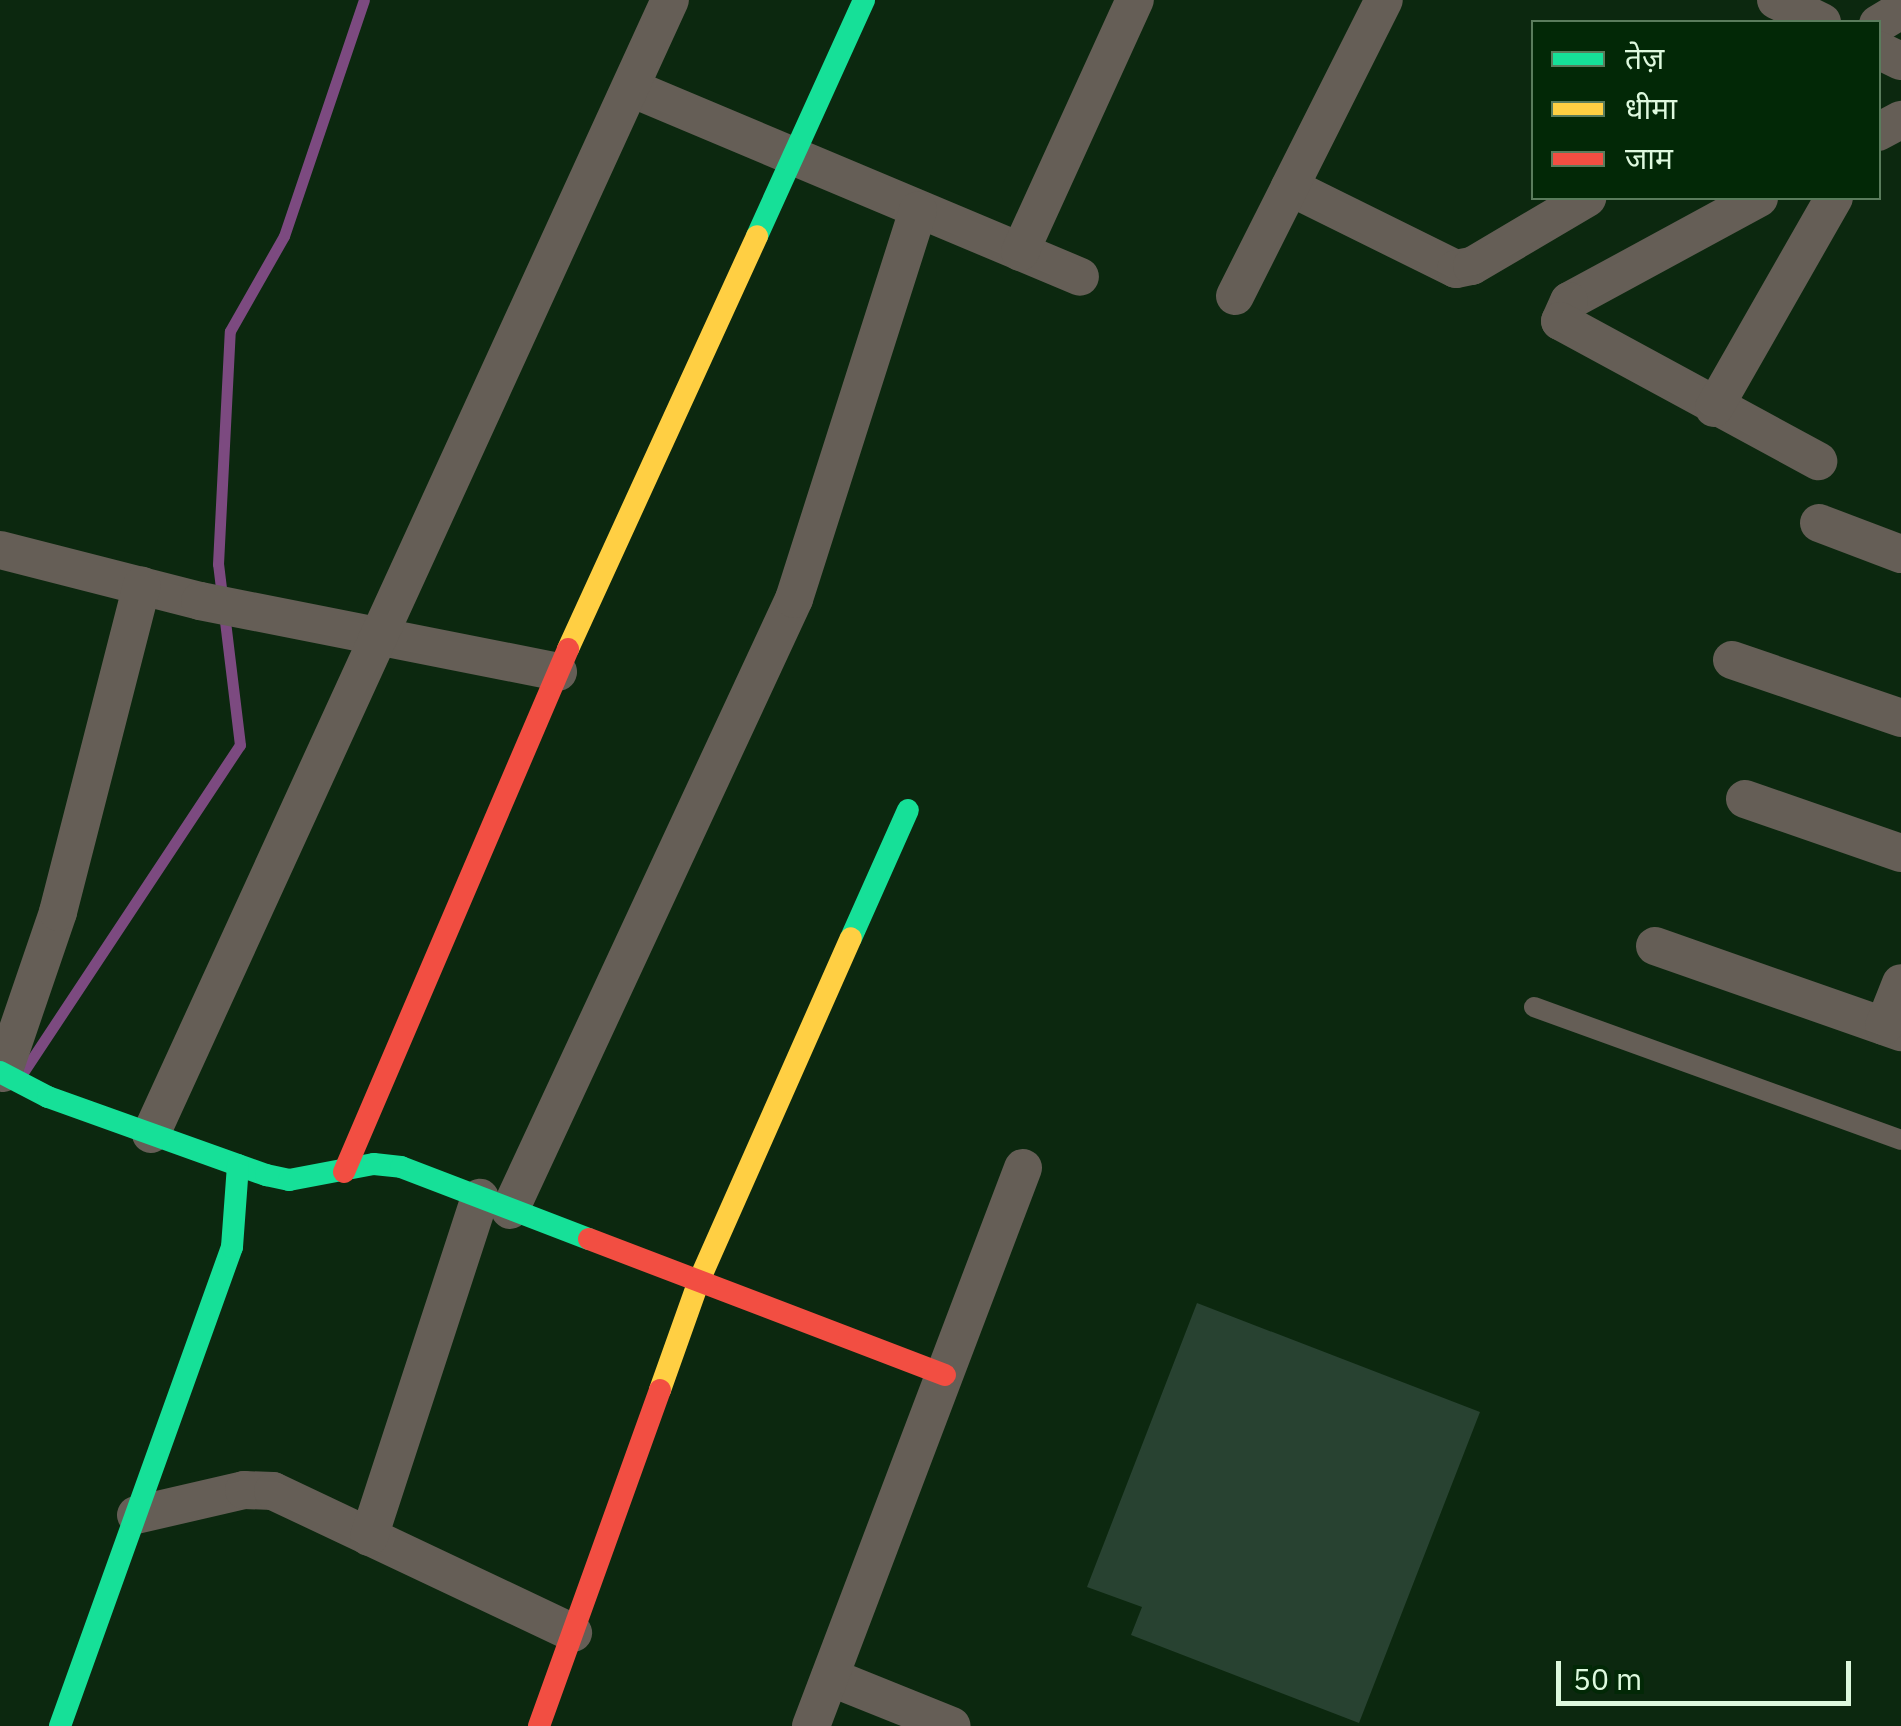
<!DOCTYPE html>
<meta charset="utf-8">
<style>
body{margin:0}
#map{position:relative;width:1901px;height:1726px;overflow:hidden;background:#0c280f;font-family:"IBM Plex Sans","Noto Sans Devanagari",sans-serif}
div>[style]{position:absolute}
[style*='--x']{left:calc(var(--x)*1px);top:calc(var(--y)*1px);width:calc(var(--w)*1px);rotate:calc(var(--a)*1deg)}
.stream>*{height:11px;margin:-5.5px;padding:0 5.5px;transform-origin:5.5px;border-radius:5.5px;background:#7c4a80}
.building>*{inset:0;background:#284231}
.lane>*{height:20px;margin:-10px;padding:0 10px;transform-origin:10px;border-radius:10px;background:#655e56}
.street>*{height:38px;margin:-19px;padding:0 19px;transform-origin:19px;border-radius:19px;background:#655e56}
.fast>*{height:22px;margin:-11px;padding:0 11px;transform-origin:11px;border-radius:11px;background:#16e098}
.slow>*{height:22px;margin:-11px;padding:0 11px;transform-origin:11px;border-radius:11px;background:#ffcf43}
.jam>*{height:22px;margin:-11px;padding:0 11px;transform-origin:11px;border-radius:11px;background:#f24e42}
span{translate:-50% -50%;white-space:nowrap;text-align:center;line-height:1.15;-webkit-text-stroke:10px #022806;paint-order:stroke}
.legend{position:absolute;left:1531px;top:20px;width:350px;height:180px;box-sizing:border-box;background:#022806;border:2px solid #5a7c5c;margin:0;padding:12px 18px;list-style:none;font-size:30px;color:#def9de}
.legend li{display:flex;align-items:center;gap:20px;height:50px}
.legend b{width:50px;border:2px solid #5a7c5c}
.scale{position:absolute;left:1556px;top:1661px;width:295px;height:45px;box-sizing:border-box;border:5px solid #def9de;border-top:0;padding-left:12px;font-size:30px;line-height:35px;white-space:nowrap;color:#def9de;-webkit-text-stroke:8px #022806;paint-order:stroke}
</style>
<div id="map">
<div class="stream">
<div style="--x:24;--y:1071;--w:391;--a:-56.5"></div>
<div style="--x:240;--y:745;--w:182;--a:-96.9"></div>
<div style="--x:218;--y:564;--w:233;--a:-87.1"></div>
<div style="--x:230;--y:331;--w:109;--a:-60.4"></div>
<div style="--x:284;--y:236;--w:249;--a:-71.3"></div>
</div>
<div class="building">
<div style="clip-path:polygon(1197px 1303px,1480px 1412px,1359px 1723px,1131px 1635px,1142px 1607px,1087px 1587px)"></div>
</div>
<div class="lane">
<div style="--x:1534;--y:1007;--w:390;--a:19.9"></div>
</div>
<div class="street">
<div style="--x:1776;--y:0;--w:51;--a:25.6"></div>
<div style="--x:1878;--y:24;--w:27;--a:-31"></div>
<div style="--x:1878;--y:50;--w:25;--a:26"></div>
<div style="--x:631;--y:88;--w:487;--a:22.8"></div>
<div style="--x:1878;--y:132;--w:26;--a:-28"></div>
<div style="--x:1290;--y:187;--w:185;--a:26.3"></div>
<div style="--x:1456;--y:269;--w:16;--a:-11"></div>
<div style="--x:1472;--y:266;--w:134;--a:-30.6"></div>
<div style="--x:1759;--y:198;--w:216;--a:151.5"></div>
<div style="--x:1569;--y:301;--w:22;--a:114"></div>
<div style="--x:1560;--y:321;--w:294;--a:28.5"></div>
<div style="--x:1020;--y:252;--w:277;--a:-65.5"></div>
<div style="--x:1235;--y:296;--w:331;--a:-63.3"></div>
<div style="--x:1714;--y:408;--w:242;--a:-60.3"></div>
<div style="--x:1819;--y:523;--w:88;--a:20.7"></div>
<div style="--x:0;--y:550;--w:206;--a:14.3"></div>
<div style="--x:200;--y:601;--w:365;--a:11.2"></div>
<div style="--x:1732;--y:660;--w:179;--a:18.9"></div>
<div style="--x:1745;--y:799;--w:165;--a:19.1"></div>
<div style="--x:1655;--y:946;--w:261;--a:19.3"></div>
<div style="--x:1884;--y:1026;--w:46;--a:-68.4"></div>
<div style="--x:3;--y:1073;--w:170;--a:-71.1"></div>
<div style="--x:58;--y:912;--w:337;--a:-75.6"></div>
<div style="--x:151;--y:1134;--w:1247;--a:-65.41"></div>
<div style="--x:510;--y:1210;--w:674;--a:-65.07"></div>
<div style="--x:794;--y:599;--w:408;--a:-72.3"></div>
<div style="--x:136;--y:1515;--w:111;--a:-13"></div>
<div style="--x:244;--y:1490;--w:29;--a:2"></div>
<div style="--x:273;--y:1491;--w:332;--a:25.3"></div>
<div style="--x:369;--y:1537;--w:357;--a:-71.9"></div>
<div style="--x:830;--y:1677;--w:131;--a:21.9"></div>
<div style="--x:811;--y:1726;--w:597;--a:-69.2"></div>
</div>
<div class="fast">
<div style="--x:757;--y:236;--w:259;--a:-65.6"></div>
<div style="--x:851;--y:938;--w:140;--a:-66"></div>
<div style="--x:0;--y:1072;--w:54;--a:27.5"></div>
<div style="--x:48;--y:1097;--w:232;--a:19.7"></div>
<div style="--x:266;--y:1175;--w:24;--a:12"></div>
<div style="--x:289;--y:1180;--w:86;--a:-10.7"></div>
<div style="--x:374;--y:1164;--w:27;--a:6"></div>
<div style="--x:401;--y:1167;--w:201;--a:21"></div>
<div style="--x:60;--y:1726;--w:509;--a:-70.25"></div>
<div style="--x:232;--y:1247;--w:82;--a:-85.8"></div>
</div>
<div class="slow">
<div style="--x:568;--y:649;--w:454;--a:-65.4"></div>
<div style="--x:660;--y:1390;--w:114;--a:-70.4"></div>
<div style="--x:698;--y:1283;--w:377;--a:-66.1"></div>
</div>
<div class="jam">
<div style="--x:344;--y:1172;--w:569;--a:-66.81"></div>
<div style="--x:589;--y:1239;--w:381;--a:20.9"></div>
<div style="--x:539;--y:1726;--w:357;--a:-70.2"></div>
</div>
<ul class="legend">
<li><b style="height:12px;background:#16e098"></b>तेज़</li>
<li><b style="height:12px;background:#ffcf43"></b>धीमा</li>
<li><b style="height:12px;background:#f24e42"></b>जाम</li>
</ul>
<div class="scale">50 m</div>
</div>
